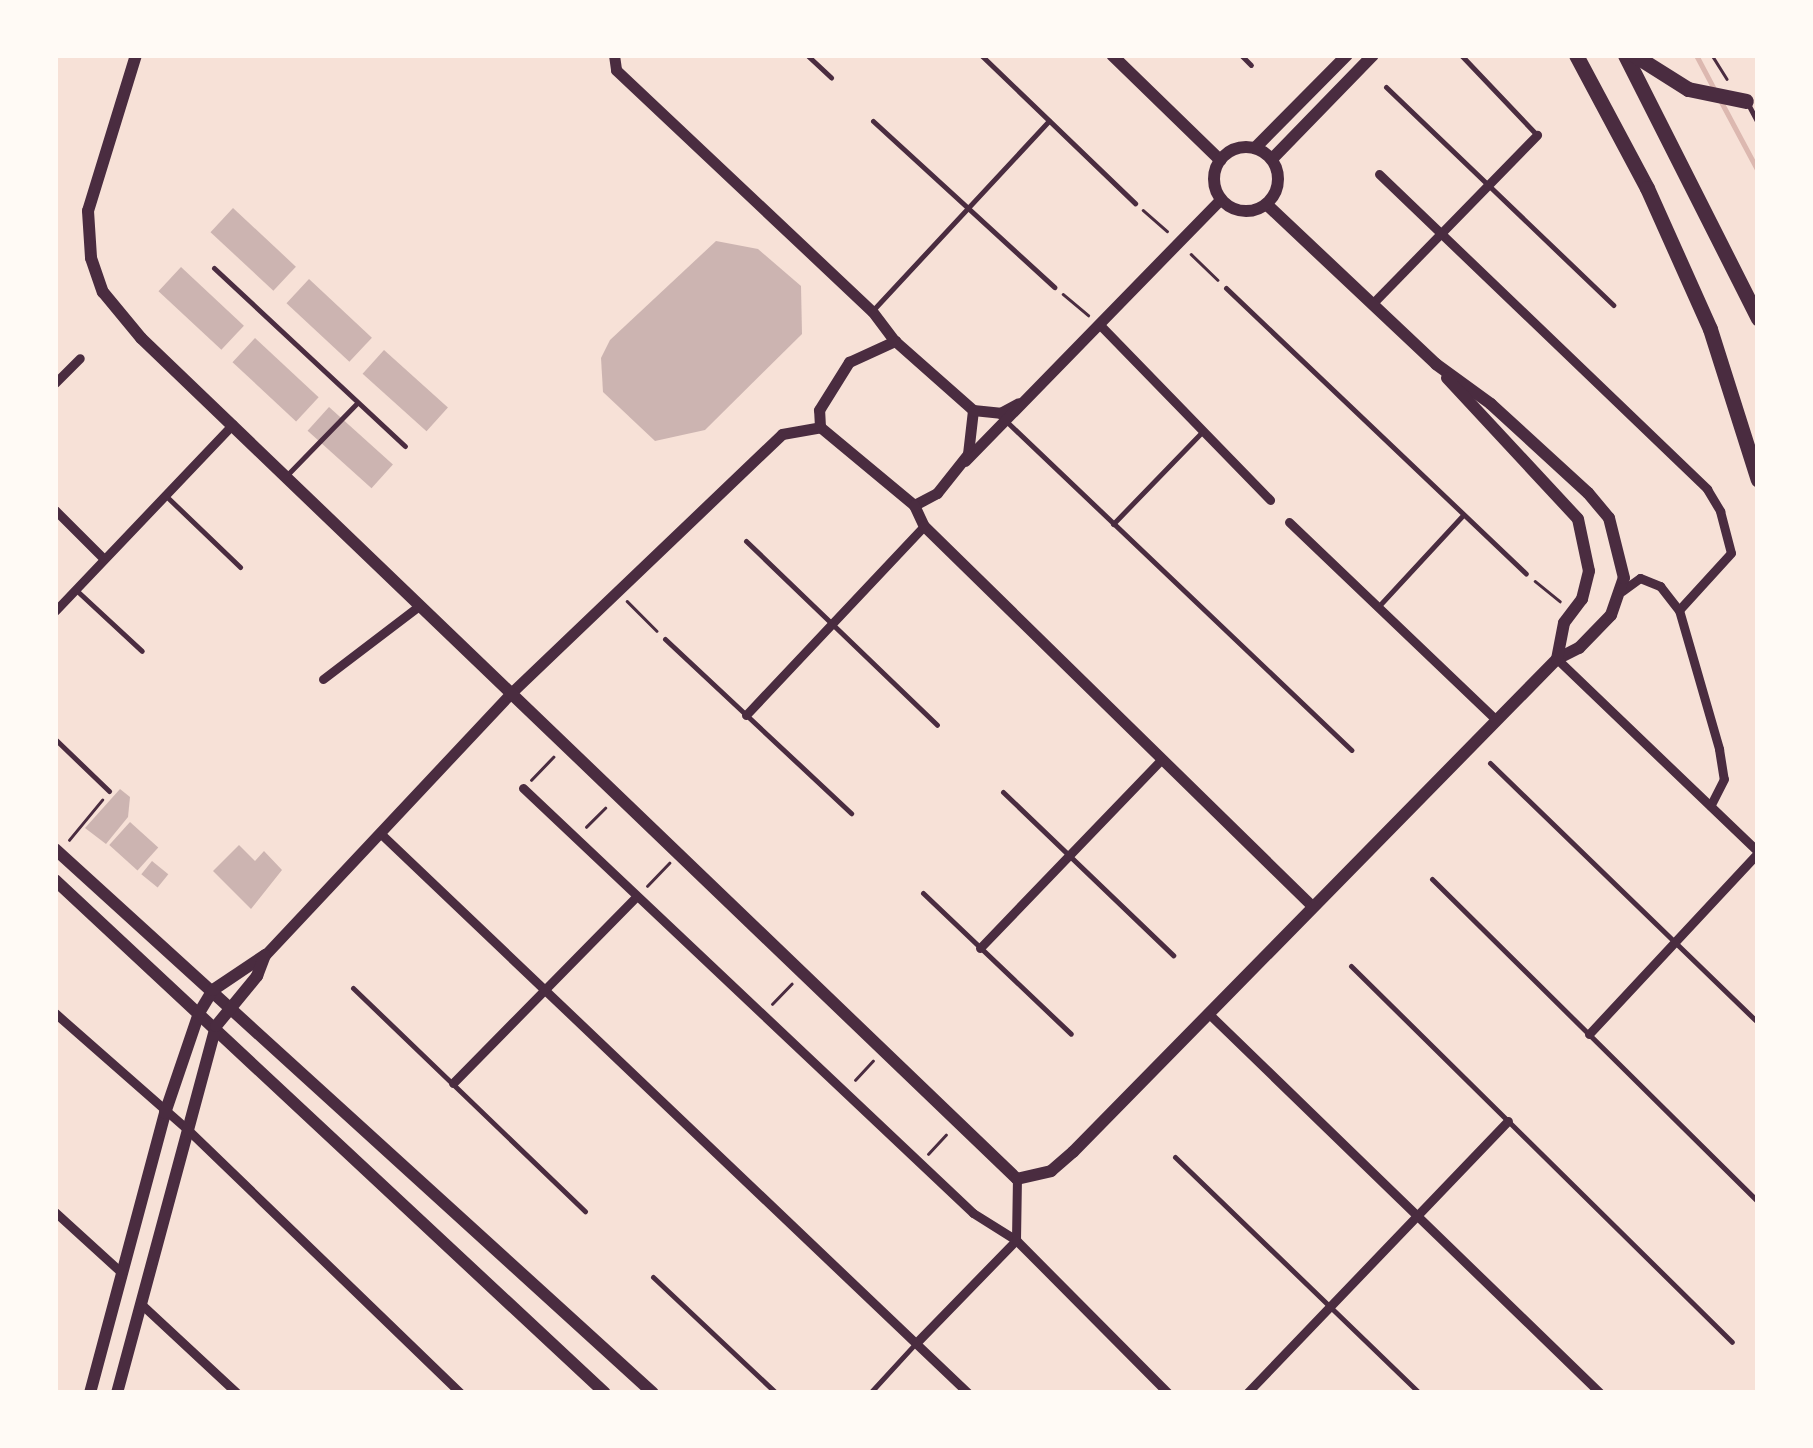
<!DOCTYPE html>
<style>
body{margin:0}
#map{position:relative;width:1813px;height:1448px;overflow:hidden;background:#f7e1d7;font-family:"Times New Roman",serif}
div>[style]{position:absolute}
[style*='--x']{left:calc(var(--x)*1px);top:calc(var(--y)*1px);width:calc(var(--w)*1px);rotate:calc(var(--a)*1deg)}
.stream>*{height:5px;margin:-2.5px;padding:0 2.5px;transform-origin:2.5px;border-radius:2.5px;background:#dcb8b0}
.building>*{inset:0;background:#ccb4b1;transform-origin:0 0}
.path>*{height:2.5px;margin:-1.25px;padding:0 1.25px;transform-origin:1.25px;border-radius:1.25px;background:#4a2c40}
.service>*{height:5px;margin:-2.5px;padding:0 2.5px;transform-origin:2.5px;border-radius:2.5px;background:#4a2c40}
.minor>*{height:9px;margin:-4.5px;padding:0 4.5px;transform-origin:4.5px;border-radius:4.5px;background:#4a2c40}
.tertiary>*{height:11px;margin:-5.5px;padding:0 5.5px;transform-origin:5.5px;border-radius:5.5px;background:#4a2c40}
.secondary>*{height:12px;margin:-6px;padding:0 6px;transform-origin:6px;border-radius:6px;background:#4a2c40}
.secondary>.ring{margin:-6px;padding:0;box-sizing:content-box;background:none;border:12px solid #4a2c40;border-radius:50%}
.primary>*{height:15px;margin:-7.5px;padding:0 7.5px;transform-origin:7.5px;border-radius:7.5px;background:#4a2c40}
span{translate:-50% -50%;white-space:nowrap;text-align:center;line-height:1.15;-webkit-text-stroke:10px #fffaf5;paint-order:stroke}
.frame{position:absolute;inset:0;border:58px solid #fffaf5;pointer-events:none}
</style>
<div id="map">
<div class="stream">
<div style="--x:1696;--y:55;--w:38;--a:62"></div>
<div style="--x:1719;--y:98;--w:83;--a:61.9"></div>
</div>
<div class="building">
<div style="left:233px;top:208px;width:86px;height:33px;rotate:43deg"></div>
<div style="clip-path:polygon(716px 241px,758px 249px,801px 286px,802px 334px,705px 430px,655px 441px,603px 392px,601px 358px,610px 340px)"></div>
<div style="left:181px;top:267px;width:86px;height:33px;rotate:43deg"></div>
<div style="left:309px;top:279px;width:86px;height:33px;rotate:43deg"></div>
<div style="left:255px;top:338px;width:87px;height:33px;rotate:43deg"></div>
<div style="left:384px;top:350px;width:86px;height:32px;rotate:42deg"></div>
<div style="left:329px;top:407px;width:86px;height:32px;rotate:42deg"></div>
<div style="clip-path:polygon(120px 789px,130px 797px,128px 817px,106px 844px,85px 828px)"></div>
<div style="left:130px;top:822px;width:38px;height:31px;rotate:42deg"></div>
<div style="clip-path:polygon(239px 845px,255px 861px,264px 851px,282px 870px,251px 909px,213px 871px)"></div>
<div style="left:152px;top:861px;width:21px;height:17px;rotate:39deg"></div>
</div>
<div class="path">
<div style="--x:1712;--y:55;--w:28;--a:58"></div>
<div style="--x:1143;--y:210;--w:32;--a:41"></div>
<div style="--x:1191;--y:254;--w:37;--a:44"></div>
<div style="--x:1063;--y:294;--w:33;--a:40"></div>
<div style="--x:1535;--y:581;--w:32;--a:39"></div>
<div style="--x:627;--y:601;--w:42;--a:45"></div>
<div style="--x:531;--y:780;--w:32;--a:-46"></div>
<div style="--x:586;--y:827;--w:27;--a:-45"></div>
<div style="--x:69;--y:840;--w:52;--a:-50.5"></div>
<div style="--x:647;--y:886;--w:32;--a:-46"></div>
<div style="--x:772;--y:1004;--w:28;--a:-46"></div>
<div style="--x:855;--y:1080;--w:26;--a:-47"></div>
<div style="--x:928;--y:1154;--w:26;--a:-47"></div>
</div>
<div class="service">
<div style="--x:807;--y:55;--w:33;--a:43"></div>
<div style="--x:981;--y:55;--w:214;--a:43.9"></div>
<div style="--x:1241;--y:55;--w:14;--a:45"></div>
<div style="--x:1461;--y:55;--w:110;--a:46.5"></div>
<div style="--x:1386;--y:87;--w:315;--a:43.8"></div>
<div style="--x:1748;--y:104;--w:21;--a:62"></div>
<div style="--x:873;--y:121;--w:246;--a:42.5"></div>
<div style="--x:214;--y:268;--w:261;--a:43"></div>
<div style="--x:1226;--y:288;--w:414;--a:43.6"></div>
<div style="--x:874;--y:309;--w:257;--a:-47.1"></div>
<div style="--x:1006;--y:421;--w:477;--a:43.6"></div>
<div style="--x:288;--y:474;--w:98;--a:-45.8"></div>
<div style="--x:165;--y:495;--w:104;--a:43.8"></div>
<div style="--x:1113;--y:524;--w:127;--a:-46"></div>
<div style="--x:746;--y:541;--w:265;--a:43.9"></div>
<div style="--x:75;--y:589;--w:91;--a:42.8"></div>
<div style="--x:1377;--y:608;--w:127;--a:-47.2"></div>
<div style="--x:665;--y:639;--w:255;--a:43.1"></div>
<div style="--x:55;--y:739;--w:75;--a:43.9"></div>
<div style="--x:1490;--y:763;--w:373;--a:44.1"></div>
<div style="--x:1003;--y:792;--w:236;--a:43.8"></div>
<div style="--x:1432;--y:879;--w:459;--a:44.7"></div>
<div style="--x:923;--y:893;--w:204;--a:43.6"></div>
<div style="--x:1351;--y:966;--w:535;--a:44.62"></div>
<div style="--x:353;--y:988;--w:322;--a:43.9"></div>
<div style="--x:1175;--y:1157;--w:339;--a:44"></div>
<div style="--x:653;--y:1277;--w:169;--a:43.3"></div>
<div style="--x:870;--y:1393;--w:65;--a:-47.5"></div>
</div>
<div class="minor">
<div style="--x:1379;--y:174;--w:455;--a:43.8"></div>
<div style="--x:1707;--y:489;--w:26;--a:59"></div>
<div style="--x:1720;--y:511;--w:43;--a:75.3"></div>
<div style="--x:1731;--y:553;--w:77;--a:132.4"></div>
<div style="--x:1679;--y:610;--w:145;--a:73.9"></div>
<div style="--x:1719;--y:749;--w:30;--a:81"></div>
<div style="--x:1724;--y:779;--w:30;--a:117"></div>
<div style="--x:1373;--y:303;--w:235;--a:-45.7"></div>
<div style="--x:1100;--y:325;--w:244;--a:45.8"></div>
<div style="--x:55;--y:383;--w:35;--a:-45"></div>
<div style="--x:55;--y:510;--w:69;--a:45"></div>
<div style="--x:1289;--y:522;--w:286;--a:43.7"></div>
<div style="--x:1622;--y:591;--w:22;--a:-36"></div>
<div style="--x:1640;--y:578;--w:22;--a:22"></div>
<div style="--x:1660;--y:586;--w:31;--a:52"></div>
<div style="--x:55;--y:611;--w:258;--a:-46.4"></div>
<div style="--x:1557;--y:659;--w:279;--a:43.8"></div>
<div style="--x:323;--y:679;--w:122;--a:-37.3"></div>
<div style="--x:746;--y:715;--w:260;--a:-46.7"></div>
<div style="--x:523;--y:788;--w:619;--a:43.36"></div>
<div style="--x:973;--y:1213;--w:51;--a:32.1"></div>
<div style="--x:1016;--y:1240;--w:216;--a:45.2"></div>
<div style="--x:380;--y:833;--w:812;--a:43.6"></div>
<div style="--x:980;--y:948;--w:262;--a:-46.1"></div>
<div style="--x:55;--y:1013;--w:174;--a:41.3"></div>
<div style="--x:186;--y:1128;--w:381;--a:44"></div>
<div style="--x:1208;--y:1013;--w:546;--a:44.11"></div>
<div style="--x:1589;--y:1034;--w:248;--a:-47"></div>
<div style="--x:453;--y:1083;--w:260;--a:-45.5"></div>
<div style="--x:55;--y:1212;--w:91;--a:42.3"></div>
<div style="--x:140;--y:1303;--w:132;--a:42.9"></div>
<div style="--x:916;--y:1343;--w:144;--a:-45.8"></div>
<div style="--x:1016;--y:1240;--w:61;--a:-89.1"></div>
<div style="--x:1247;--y:1393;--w:377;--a:-46.2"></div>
</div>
<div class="tertiary">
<div style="--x:614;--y:55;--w:15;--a:82"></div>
<div style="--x:616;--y:70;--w:352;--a:43.3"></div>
<div style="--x:872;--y:311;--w:38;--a:53"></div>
<div style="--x:895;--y:341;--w:104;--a:41.5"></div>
<div style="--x:973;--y:410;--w:44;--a:96.5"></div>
<div style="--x:968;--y:454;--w:50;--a:128.5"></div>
<div style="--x:937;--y:493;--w:26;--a:152"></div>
<div style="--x:914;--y:505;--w:122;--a:-140.3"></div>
<div style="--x:820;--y:427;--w:17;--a:-93"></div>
<div style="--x:819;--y:410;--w:57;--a:-58"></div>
<div style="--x:849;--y:362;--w:51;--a:-24.5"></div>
<div style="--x:973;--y:410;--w:27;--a:6"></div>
<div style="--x:1000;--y:413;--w:21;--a:-28"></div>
<div style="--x:965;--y:461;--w:366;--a:-45.7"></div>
<div style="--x:914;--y:505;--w:23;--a:65"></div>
<div style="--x:924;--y:526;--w:543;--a:44.4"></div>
<div style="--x:265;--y:955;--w:359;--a:-46.8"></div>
<div style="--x:511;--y:693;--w:375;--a:-43.7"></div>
<div style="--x:782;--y:434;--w:39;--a:-10"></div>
</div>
<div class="secondary">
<div style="--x:136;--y:55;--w:163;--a:107.1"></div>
<div style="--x:88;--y:211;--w:47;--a:86.3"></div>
<div style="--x:91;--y:258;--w:36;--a:71"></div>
<div style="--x:103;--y:292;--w:60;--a:50.4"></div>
<div style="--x:141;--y:338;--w:1214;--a:43.83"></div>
<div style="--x:1017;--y:1179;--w:35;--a:-13"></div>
<div style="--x:1051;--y:1171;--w:29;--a:-41"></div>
<div style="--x:1073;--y:1152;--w:691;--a:-45.53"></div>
<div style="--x:1557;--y:659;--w:25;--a:-27"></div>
<div style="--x:1579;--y:648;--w:46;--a:-45.9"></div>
<div style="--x:1611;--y:615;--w:39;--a:-71"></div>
<div style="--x:1624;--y:578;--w:62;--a:-104"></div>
<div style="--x:1609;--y:518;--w:33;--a:-130"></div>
<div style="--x:1588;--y:493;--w:132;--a:-137.5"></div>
<div style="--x:1491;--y:404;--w:68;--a:-144"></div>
<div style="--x:1436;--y:364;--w:232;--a:-136.7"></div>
<div style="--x:1112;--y:55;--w:151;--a:44.2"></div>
<div class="ring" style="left:1214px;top:147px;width:52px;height:52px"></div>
<div style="--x:1255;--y:148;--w:131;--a:-45.3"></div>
<div style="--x:1272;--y:159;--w:145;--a:-45.8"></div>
<div style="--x:1447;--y:378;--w:192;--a:47.1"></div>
<div style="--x:1578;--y:519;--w:53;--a:78.1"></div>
<div style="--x:1589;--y:571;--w:29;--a:104"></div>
<div style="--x:1582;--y:599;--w:30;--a:127"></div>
<div style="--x:1564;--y:623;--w:37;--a:101"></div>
<div style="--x:55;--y:849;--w:808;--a:42.29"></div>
<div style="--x:55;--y:880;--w:752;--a:43.01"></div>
<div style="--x:90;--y:1393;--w:290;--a:-75"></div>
<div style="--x:165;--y:1113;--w:106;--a:-71.2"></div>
<div style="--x:199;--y:1013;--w:27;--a:-59"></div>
<div style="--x:213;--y:990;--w:63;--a:-33.9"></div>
<div style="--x:117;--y:1393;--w:380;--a:-74.9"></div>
<div style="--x:216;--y:1026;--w:65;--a:-50.6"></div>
<div style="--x:257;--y:976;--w:22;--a:-69"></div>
</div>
<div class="primary">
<div style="--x:1576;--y:55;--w:151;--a:61.9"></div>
<div style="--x:1647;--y:188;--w:154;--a:65.9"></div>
<div style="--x:1710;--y:329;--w:158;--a:72.4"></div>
<div style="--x:1625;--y:55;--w:295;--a:63.2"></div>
<div style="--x:1634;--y:55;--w:64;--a:32.2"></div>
<div style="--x:1688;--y:89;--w:59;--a:11.7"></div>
</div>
<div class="frame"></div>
</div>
